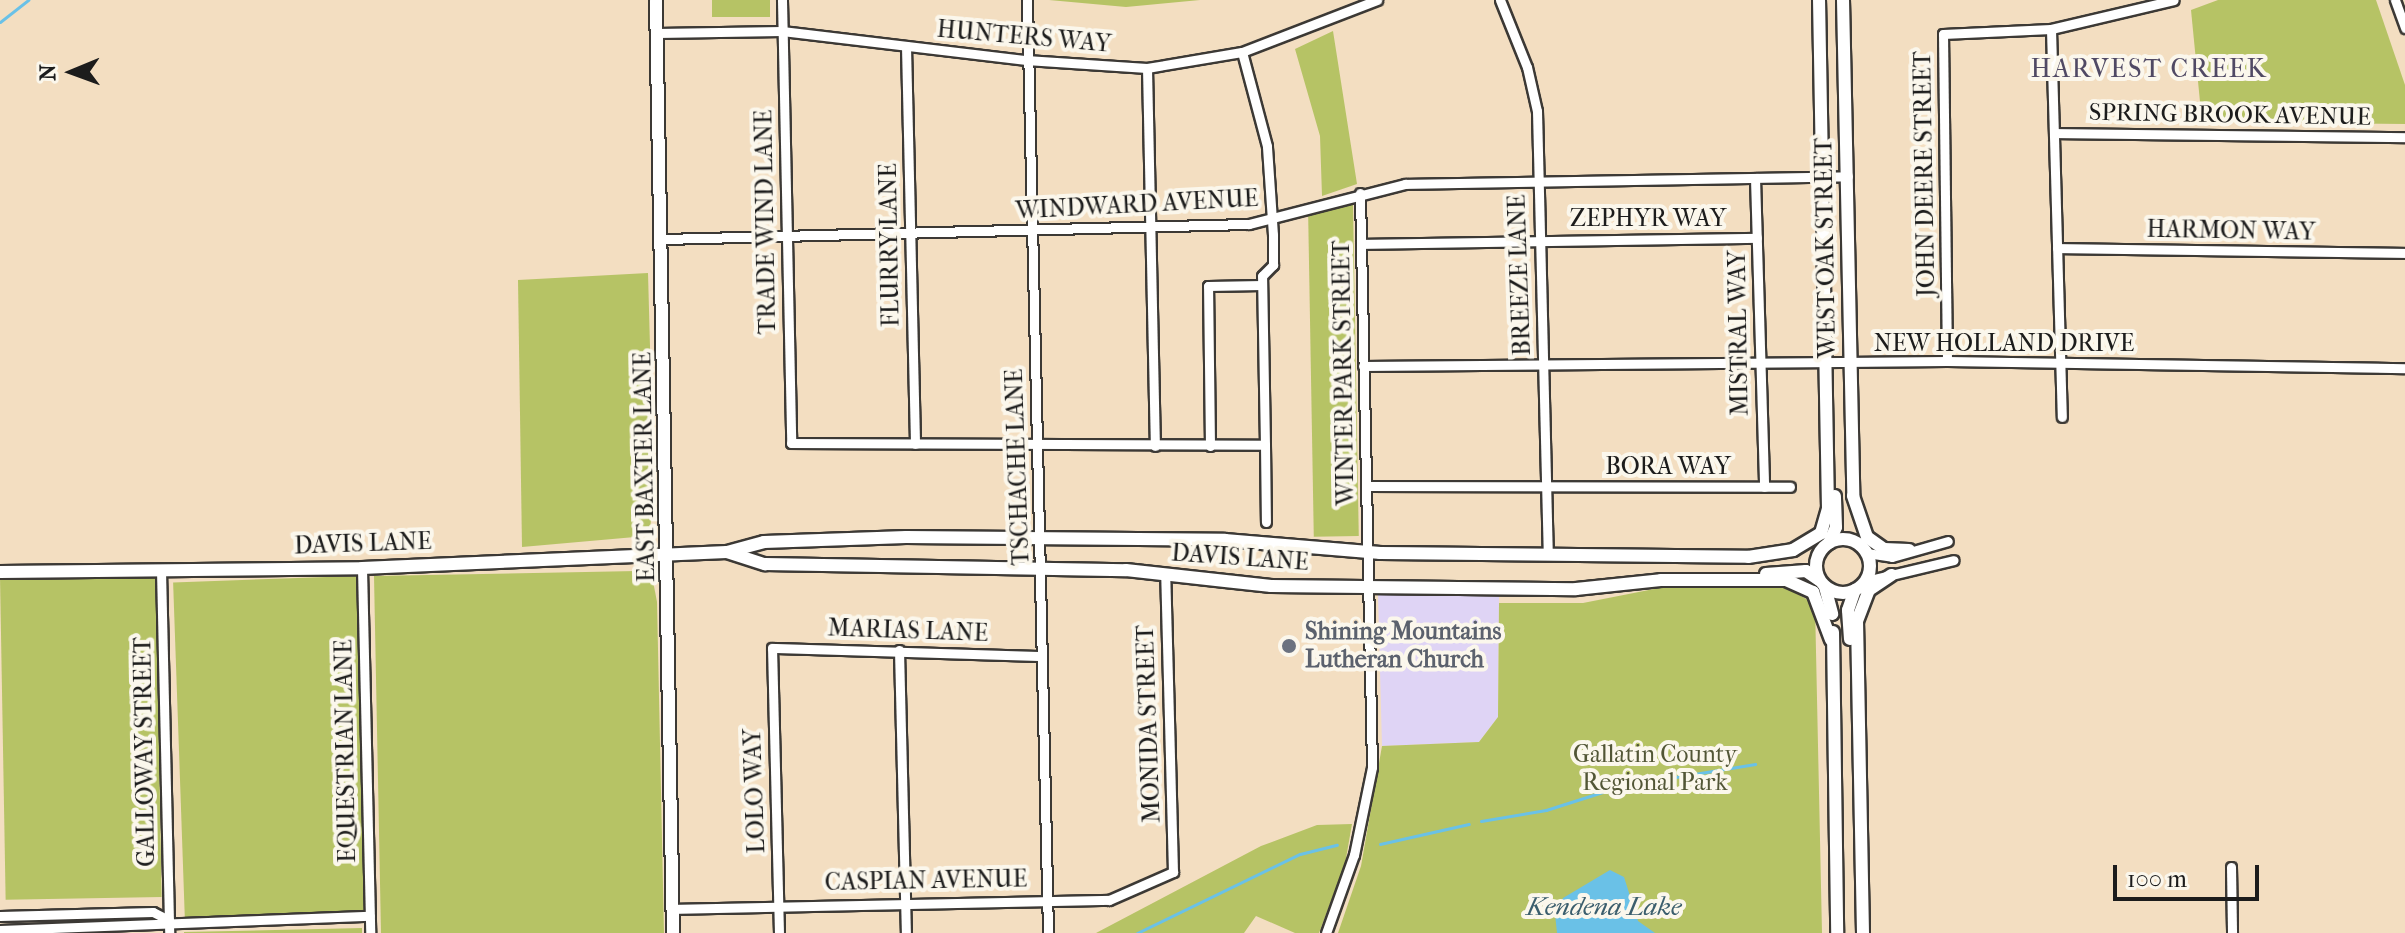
<!DOCTYPE html>
<style>
body{margin:0}
#map{position:relative;width:2405px;height:933px;overflow:hidden;background:#f3dec1;font-family:"IM FELL French Canon",serif}
div>[style]{position:absolute}
[style*='--x']{left:calc(var(--x)*1px);top:calc(var(--y)*1px);width:calc(var(--w)*1px);rotate:calc(var(--a)*1deg)}
.built>*{inset:0;background:#dfd4f5}
.green>*{inset:0;background:#b6c365;transform-origin:0 0}
.water>*{inset:0;background:#6ac1e7}
.stream>*{height:3px;margin:-1.5px;padding:0 1.5px;transform-origin:1.5px;border-radius:1.5px;background:#6ac1e7}
.roads{filter:drop-shadow(2px 0 #3c3935) drop-shadow(-2px 0 #3c3935) drop-shadow(0 2px #3c3935) drop-shadow(0 -2px #3c3935)}
.street>*{height:9px;margin:-4.5px;padding:0 4.5px;transform-origin:4.5px;border-radius:4.5px;background:#fff}
.secondary>*{height:12px;margin:-6px;padding:0 6px;transform-origin:6px;border-radius:6px;background:#fff}
.secondary>.ring{margin:-6px;padding:0;box-sizing:content-box;background:none;border:12px solid #fff;border-radius:50%}
.dots>*{width:22px;height:22px;translate:-50% -50%;box-sizing:border-box;border:4px solid #fbf7ec;border-radius:50%}
span{translate:-50% -50%;white-space:nowrap;text-align:center;line-height:1.15;-webkit-text-stroke:8px #fbf7ec;paint-order:stroke}
.street-label{font-size:24px;color:#1c1c1c}
.worship-label{font-size:24px;color:#5b616d;font-weight:700}
.left{translate:0 -50%;text-align:left}
.park-label{font-size:24px;color:#525636}
.neighbourhood-label{font-size:26px;color:#504964;letter-spacing:2px}
.water-label{font-size:26px;color:#3b5e6d;font-style:italic}
.north{position:absolute;left:32px;top:32px;width:80px;height:80px;-webkit-text-stroke:6px #fbf7ec;paint-order:stroke;rotate:269deg;font-size:22px;font-weight:700;line-height:32px;text-align:center;color:#1c1c1c}
.north::after{content:'';display:block;margin:auto;width:28px;height:36px;background:#1c1c1c;clip-path:polygon(50% 0,100% 100%,50% 72%,0 100%)}
.scale{position:absolute;left:2113px;top:865px;width:146px;height:36px;box-sizing:border-box;border:4px solid #1c1c1c;border-top:0;padding-left:10px;font-size:24px;line-height:28px;white-space:nowrap;color:#1c1c1c;-webkit-text-stroke:6px #fbf7ec;paint-order:stroke}
</style>
<div id="map">
<div class="built">
<div style="clip-path:polygon(1378px 594px,1499px 596px,1498px 717px,1479px 742px,1382px 746px)"></div>
</div>
<div class="green">
<div style="left:712px;top:0;width:58px;height:17px"></div>
<div style="clip-path:polygon(1049px 0,1200px 0,1126px 7px)"></div>
<div style="clip-path:polygon(2218px 0,2376px 0,2405px 85px,2405px 124px,2202px 122px,2191px 10px)"></div>
<div style="clip-path:polygon(1333px 31px,1357px 184px,1322px 196px,1320px 136px,1295px 49px)"></div>
<div style="left:1353px;top:205px;width:331px;height:45px;rotate:89deg"></div>
<div style="clip-path:polygon(648px 273px,654px 495px,650px 529px,635px 537px,522px 547px,518px 280px)"></div>
<div style="clip-path:polygon(637px 571px,653px 581px,657px 602px,664px 933px,381px 933px,374px 576px)"></div>
<div style="left:156px;top:575px;width:322px;height:156px;rotate:89deg"></div>
<div style="left:356px;top:576px;width:335px;height:183px;rotate:88deg"></div>
<div style="clip-path:polygon(1659px 588px,1787px 588px,1815px 604px,1822px 933px,1338px 933px,1361px 866px,1382px 746px,1479px 742px,1498px 717px,1499px 603px,1583px 603px)"></div>
<div style="clip-path:polygon(1352px 824px,1345px 864px,1319px 933px,1295px 933px,1256px 916px,1244px 933px,1096px 933px,1261px 846px,1317px 825px)"></div>
<div style="clip-path:polygon(362px 928px,362px 933px,184px 933px,184px 932px)"></div>
</div>
<div class="water">
<div style="clip-path:polygon(1610px 870px,1624px 877px,1638px 921px,1655px 933px,1557px 933px,1555px 914px,1563px 898px)"></div>
</div>
<div class="stream">
<div style="--x:0;--y:22;--w:36;--a:-38"></div>
<div style="--x:1481;--y:821;--w:66;--a:-9.6"></div>
<div style="--x:1546;--y:810;--w:79;--a:-17.7"></div>
<div style="--x:1621;--y:786;--w:136;--a:-9.3"></div>
<div style="--x:1380;--y:844;--w:91;--a:-12.7"></div>
<div style="--x:1137;--y:933;--w:181;--a:-25.9"></div>
<div style="--x:1300;--y:854;--w:38;--a:-14"></div>
</div>
<div class="roads">
<div class="street">
<div style="--x:782;--y:0;--w:443;--a:88.8"></div>
<div style="--x:791;--y:443;--w:474;--a:0.2"></div>
<div style="--x:1265;--y:445;--w:169;--a:-91"></div>
<div style="--x:1262;--y:276;--w:16;--a:-45"></div>
<div style="--x:1273;--y:265;--w:30;--a:-90"></div>
<div style="--x:1273;--y:235;--w:89;--a:-93.9"></div>
<div style="--x:1267;--y:146;--w:97;--a:-104.9"></div>
<div style="--x:1027;--y:0;--w:933;--a:88.71"></div>
<div style="--x:1500;--y:0;--w:72;--a:68.1"></div>
<div style="--x:1527;--y:67;--w:45;--a:77.2"></div>
<div style="--x:1537;--y:111;--w:443;--a:88.6"></div>
<div style="--x:2395;--y:0;--w:30;--a:70"></div>
<div style="--x:2051;--y:29;--w:388;--a:88.4"></div>
<div style="--x:657;--y:33;--w:125;--a:-0.9"></div>
<div style="--x:782;--y:31;--w:246;--a:6.8"></div>
<div style="--x:1026;--y:60;--w:121;--a:3.8"></div>
<div style="--x:1147;--y:68;--w:96;--a:-9.6"></div>
<div style="--x:1242;--y:52;--w:145;--a:-21.1"></div>
<div style="--x:906;--y:46;--w:398;--a:88.7"></div>
<div style="--x:1147;--y:68;--w:378;--a:88.8"></div>
<div style="--x:2054;--y:133;--w:351;--a:0.7"></div>
<div style="--x:1755;--y:178;--w:309;--a:88.3"></div>
<div style="--x:663;--y:239;--w:586;--a:-1.47"></div>
<div style="--x:1249;--y:224;--w:161;--a:-14.4"></div>
<div style="--x:1405;--y:184;--w:443;--a:-1"></div>
<div style="--x:1361;--y:244;--w:396;--a:-0.9"></div>
<div style="--x:2057;--y:248;--w:348;--a:0.8"></div>
<div style="--x:1947;--y:361;--w:327;--a:-90.7"></div>
<div style="--x:1943;--y:34;--w:108;--a:-2.7"></div>
<div style="--x:2051;--y:29;--w:126;--a:-13.3"></div>
<div style="--x:1363;--y:366;--w:584;--a:-0.49"></div>
<div style="--x:1947;--y:361;--w:458;--a:0.9"></div>
<div style="--x:1265;--y:445;--w:77;--a:89.3"></div>
<div style="--x:1210;--y:446;--w:160;--a:-90.7"></div>
<div style="--x:1208;--y:286;--w:54;--a:-1.1"></div>
<div style="--x:1366;--y:486;--w:424;--a:0.1"></div>
<div style="--x:1867;--y:553;--w:25;--a:9"></div>
<div style="--x:1892;--y:557;--w:58;--a:-15.9"></div>
<div style="--x:362;--y:568;--w:365;--a:88.7"></div>
<div style="--x:161;--y:570;--w:363;--a:88.7"></div>
<div style="--x:1866;--y:581;--w:90;--a:-13.4"></div>
<div style="--x:899;--y:650;--w:283;--a:88.6"></div>
<div style="--x:2231;--y:867;--w:66;--a:89.1"></div>
<div style="--x:673;--y:909;--w:436;--a:-1.2"></div>
<div style="--x:1109;--y:900;--w:70;--a:-23.6"></div>
<div style="--x:1173;--y:872;--w:297;--a:-91.5"></div>
<div style="--x:0;--y:916;--w:153;--a:-1.5"></div>
<div style="--x:153;--y:912;--w:18;--a:27"></div>
<div style="--x:0;--y:930;--w:370;--a:-2.2"></div>
<div style="--x:779;--y:933;--w:285;--a:-91.4"></div>
<div style="--x:772;--y:648;--w:270;--a:1.7"></div>
<div style="--x:1326;--y:933;--w:83;--a:-70.3"></div>
<div style="--x:1354;--y:855;--w:90;--a:-78.4"></div>
<div style="--x:1372;--y:767;--w:574;--a:-91.2"></div>
</div>
<div class="secondary">
<div style="--x:656;--y:0;--w:933;--a:88.96"></div>
<div style="--x:1843;--y:0;--w:496;--a:88.8"></div>
<div style="--x:1853;--y:496;--w:43;--a:71.1"></div>
<div style="--x:1867;--y:537;--w:21;--a:35"></div>
<div style="--x:1884;--y:549;--w:25;--a:2"></div>
<div class="ring" style="left:1816px;top:539px;width:42px;height:42px"></div>
<div style="--x:1829;--y:543;--w:17;--a:-66"></div>
<div style="--x:1836;--y:527;--w:31;--a:-92"></div>
<div style="--x:727;--y:552;--w:40;--a:18"></div>
<div style="--x:765;--y:564;--w:361;--a:1"></div>
<div style="--x:1126;--y:570;--w:146;--a:6.3"></div>
<div style="--x:1271;--y:586;--w:305;--a:0.6"></div>
<div style="--x:1576;--y:589;--w:85;--a:-6"></div>
<div style="--x:1661;--y:580;--w:125;--a:0"></div>
<div style="--x:1786;--y:580;--w:30;--a:24"></div>
<div style="--x:1813;--y:592;--w:51;--a:69.4"></div>
<div style="--x:0;--y:572;--w:362;--a:-0.6"></div>
<div style="--x:362;--y:568;--w:365;--a:-2.5"></div>
<div style="--x:727;--y:552;--w:38;--a:-15"></div>
<div style="--x:764;--y:542;--w:142;--a:-2"></div>
<div style="--x:906;--y:537;--w:319;--a:0.5"></div>
<div style="--x:1225;--y:540;--w:156;--a:4.8"></div>
<div style="--x:1380;--y:553;--w:368;--a:0.6"></div>
<div style="--x:1748;--y:557;--w:46;--a:-8.8"></div>
<div style="--x:1793;--y:550;--w:33;--a:-31"></div>
<div style="--x:1821;--y:533;--w:25;--a:-74"></div>
<div style="--x:1828;--y:509;--w:509;--a:-91.01"></div>
<div style="--x:1766;--y:574;--w:40;--a:-4.3"></div>
<div style="--x:1806;--y:571;--w:16;--a:35"></div>
<div style="--x:1825;--y:587;--w:28;--a:75"></div>
<div style="--x:1833;--y:632;--w:301;--a:89.2"></div>
<div style="--x:1850;--y:639;--w:29;--a:-94"></div>
<div style="--x:1848;--y:610;--w:21;--a:-71"></div>
<div style="--x:1863;--y:933;--w:312;--a:-91.1"></div>
<div style="--x:1857;--y:621;--w:33;--a:-69"></div>
<div style="--x:1869;--y:590;--w:27;--a:-34"></div>
</div>
</div>
<div class="dots">
<div style="left:1289px;top:646px;background:#6b7280"></div>
</div>
<div class="street-label">
<span style="left:1024px;top:37px;rotate:5deg">HUNTERS WAY</span>
<span style="left:2230px;top:115px;rotate:1deg">SPRING BROOK AVENUE</span>
<span style="left:1925px;top:174px;rotate:-91deg">JOHN DEERE STREET</span>
<span style="left:1137px;top:205px;rotate:-3deg">WINDWARD AVENUE</span>
<span style="left:1648px;top:219px">ZEPHYR WAY</span>
<span style="left:766px;top:222px;rotate:-91deg">TRADE WIND LANE</span>
<span style="left:2231px;top:231px;rotate:1deg">HARMON WAY</span>
<span style="left:890px;top:245px;rotate:-91deg">FLURRY LANE</span>
<span style="left:1826px;top:248px;rotate:-91deg">WEST OAK STREET</span>
<span style="left:1520px;top:275px;rotate:-92deg">BREEZE LANE</span>
<span style="left:1739px;top:333px;rotate:-91deg">MISTRAL WAY</span>
<span style="left:2004px;top:344px">NEW HOLLAND DRIVE</span>
<span style="left:1344px;top:373px;rotate:-91deg">WINTER PARK STREET</span>
<span style="left:645px;top:467px;rotate:-91deg">EAST BAXTER LANE</span>
<span style="left:1018px;top:467px;rotate:-92deg">TSCHACHE LANE</span>
<span style="left:1668px;top:467px">BORA WAY</span>
<span style="left:363px;top:544px;rotate:-2deg">DAVIS LANE</span>
<span style="left:1240px;top:558px;rotate:4deg">DAVIS LANE</span>
<span style="left:908px;top:631px;rotate:2deg">MARIAS LANE</span>
<span style="left:1149px;top:724px;rotate:-92deg">MONIDA STREET</span>
<span style="left:346px;top:751px;rotate:-91deg">EQUESTRIAN LANE</span>
<span style="left:145px;top:752px;rotate:-91deg">GALLOWAY STREET</span>
<span style="left:755px;top:791px;rotate:-92deg">LOLO WAY</span>
<span style="left:926px;top:881px;rotate:-1deg">CASPIAN AVENUE</span>
</div>
<div class="worship-label">
<span class="left" style="left:1305px;top:646px">Shining Mountains<br>Lutheran Church</span>
</div>
<div class="park-label">
<span style="left:1655px;top:769px">Gallatin County<br>Regional Park</span>
</div>
<div class="neighbourhood-label">
<span style="left:2149px;top:69px">HARVEST CREEK</span>
</div>
<div class="water-label">
<span style="left:1604px;top:907px">Kendena Lake</span>
</div>
<div class="north">N</div>
<div class="scale">100 m</div>
</div>
